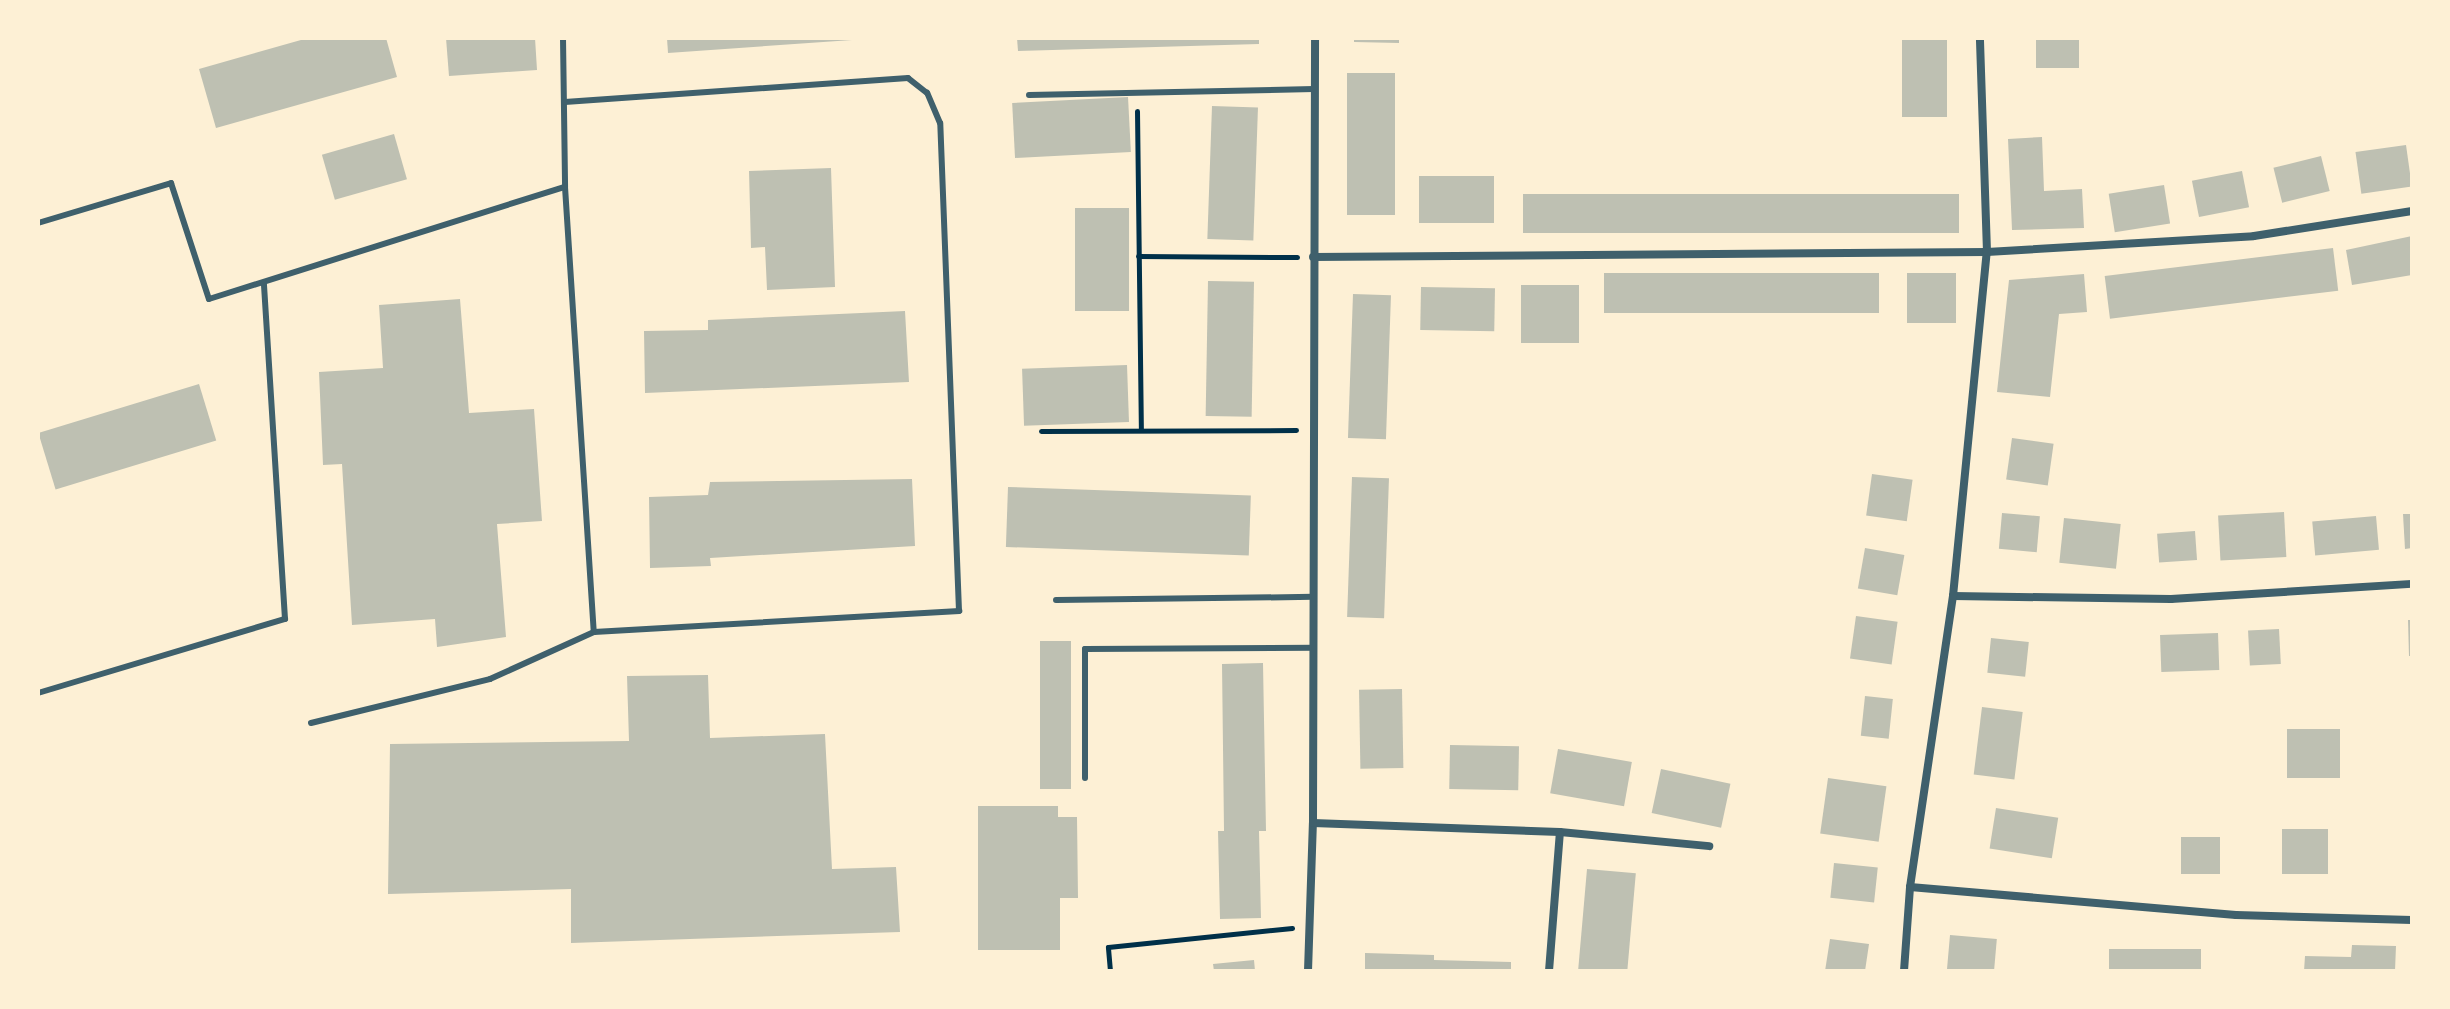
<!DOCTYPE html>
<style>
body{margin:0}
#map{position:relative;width:2450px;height:1009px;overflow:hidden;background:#fdf0d5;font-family:"Archivo Narrow",sans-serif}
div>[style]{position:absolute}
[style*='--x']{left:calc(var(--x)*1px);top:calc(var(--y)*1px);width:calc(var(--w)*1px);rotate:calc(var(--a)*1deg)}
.building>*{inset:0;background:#bec0b2;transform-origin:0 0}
.path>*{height:5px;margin:-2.5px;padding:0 2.5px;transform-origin:2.5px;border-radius:2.5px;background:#003049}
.service>*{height:6px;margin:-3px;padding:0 3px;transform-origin:3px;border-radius:3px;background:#3f606c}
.minor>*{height:8px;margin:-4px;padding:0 4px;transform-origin:4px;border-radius:4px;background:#3f606c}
span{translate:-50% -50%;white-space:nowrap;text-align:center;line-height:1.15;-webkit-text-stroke:8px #fdf0d5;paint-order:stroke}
.frame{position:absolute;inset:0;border:40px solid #fdf0d5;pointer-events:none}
</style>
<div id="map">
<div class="building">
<div style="clip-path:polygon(308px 38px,386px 38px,397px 77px,216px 128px,199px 69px)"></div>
<div style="clip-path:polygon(446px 38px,535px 38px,537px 70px,449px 76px)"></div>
<div style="clip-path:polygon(667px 38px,852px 38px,852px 40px,668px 53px)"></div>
<div style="clip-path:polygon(1017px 38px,1259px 38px,1259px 44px,1018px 51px)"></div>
<div style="clip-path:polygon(1354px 38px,1399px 38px,1399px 43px,1354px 42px)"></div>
<div style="left:1902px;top:38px;width:45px;height:79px"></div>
<div style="left:2036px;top:38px;width:43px;height:30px"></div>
<div style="left:1395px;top:73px;width:142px;height:48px;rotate:90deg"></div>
<div style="left:1128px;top:97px;width:55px;height:116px;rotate:87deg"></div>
<div style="left:1212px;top:106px;width:46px;height:133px;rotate:2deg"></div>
<div style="left:394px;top:134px;width:47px;height:75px;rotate:74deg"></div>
<div style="clip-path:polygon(2042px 137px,2044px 191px,2082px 189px,2084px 228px,2012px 230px,2008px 139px)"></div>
<div style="left:2406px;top:145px;width:42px;height:51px;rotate:82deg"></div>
<div style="left:2321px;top:156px;width:36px;height:49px;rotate:76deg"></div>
<div style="clip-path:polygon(831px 168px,835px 287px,767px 290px,765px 247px,751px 248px,749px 171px)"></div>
<div style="left:2242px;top:171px;width:37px;height:51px;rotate:79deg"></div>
<div style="left:1419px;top:176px;width:75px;height:47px"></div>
<div style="left:2164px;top:185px;width:39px;height:56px;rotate:81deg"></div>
<div style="left:1523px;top:194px;width:436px;height:39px"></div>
<div style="left:1075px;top:208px;width:54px;height:103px"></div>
<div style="clip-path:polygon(2412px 236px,2412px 275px,2352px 285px,2346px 250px)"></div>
<div style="left:2333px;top:248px;width:43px;height:230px;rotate:83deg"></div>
<div style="left:1604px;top:273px;width:275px;height:40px"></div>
<div style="left:1907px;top:273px;width:49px;height:50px"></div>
<div style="clip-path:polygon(2084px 274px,2087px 312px,2059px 314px,2050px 397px,1997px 392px,2009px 280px)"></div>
<div style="left:1208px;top:281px;width:46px;height:135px;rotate:1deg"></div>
<div style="left:1521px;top:285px;width:58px;height:58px"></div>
<div style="left:1421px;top:287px;width:74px;height:43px;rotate:1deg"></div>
<div style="left:1353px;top:294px;width:38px;height:144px;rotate:2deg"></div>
<div style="clip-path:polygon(460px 299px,469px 413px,534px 409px,542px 521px,497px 524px,506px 637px,437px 647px,435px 619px,352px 625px,342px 464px,323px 465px,319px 372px,383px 368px,379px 305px)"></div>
<div style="clip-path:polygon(905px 311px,909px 382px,645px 393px,644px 331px,708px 330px,708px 320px)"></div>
<div style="left:1127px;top:365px;width:57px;height:105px;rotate:88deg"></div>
<div style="left:199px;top:384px;width:59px;height:168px;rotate:73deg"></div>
<div style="left:2012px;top:438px;width:42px;height:42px;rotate:8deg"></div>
<div style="left:1872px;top:474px;width:41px;height:42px;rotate:8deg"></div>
<div style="left:1352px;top:477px;width:37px;height:140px;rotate:2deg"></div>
<div style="clip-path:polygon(912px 479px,915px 546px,710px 558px,711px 566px,650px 568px,649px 497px,708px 495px,710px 482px)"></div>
<div style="left:1008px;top:487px;width:243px;height:60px;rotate:2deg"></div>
<div style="left:2284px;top:512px;width:45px;height:66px;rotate:87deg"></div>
<div style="left:2002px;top:513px;width:38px;height:36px;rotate:5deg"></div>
<div style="clip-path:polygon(2403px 514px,2412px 514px,2412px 548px,2405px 549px)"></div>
<div style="left:2376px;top:516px;width:34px;height:64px;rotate:85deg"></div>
<div style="left:2064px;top:518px;width:57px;height:45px;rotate:6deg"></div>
<div style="left:2195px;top:531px;width:29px;height:38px;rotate:86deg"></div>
<div style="left:1865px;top:548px;width:40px;height:41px;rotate:10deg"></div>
<div style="left:1856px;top:616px;width:42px;height:43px;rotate:8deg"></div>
<div style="clip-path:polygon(2408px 620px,2412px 620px,2412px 656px,2409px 656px)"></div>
<div style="left:2279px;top:629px;width:35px;height:31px;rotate:87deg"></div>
<div style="left:2218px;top:633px;width:37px;height:58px;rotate:88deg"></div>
<div style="left:1991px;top:638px;width:38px;height:35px;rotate:6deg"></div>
<div style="left:1040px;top:641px;width:31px;height:148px"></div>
<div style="clip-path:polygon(1263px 663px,1266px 831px,1259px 831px,1261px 918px,1220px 919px,1218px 831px,1224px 831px,1222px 664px)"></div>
<div style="clip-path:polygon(708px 675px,710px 738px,825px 734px,832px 869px,896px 867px,900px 932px,571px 943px,571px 889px,388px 894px,390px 744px,629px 741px,627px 676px)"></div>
<div style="left:1402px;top:689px;width:79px;height:43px;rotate:89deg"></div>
<div style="left:1865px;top:696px;width:28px;height:40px;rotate:6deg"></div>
<div style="left:1982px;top:707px;width:41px;height:68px;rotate:7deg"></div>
<div style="left:2287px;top:729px;width:53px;height:49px"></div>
<div style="left:1450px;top:745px;width:69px;height:44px;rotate:1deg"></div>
<div style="left:1558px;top:749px;width:75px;height:45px;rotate:10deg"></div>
<div style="left:1661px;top:769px;width:71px;height:45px;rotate:12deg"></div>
<div style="left:1828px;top:778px;width:59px;height:56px;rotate:8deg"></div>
<div style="clip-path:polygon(978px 806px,1058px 806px,1058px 817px,1077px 817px,1078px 898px,1060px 898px,1060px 950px,978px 950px)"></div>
<div style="left:1996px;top:808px;width:63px;height:41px;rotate:9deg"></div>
<div style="left:2282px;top:829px;width:46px;height:45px"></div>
<div style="left:2220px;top:837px;width:37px;height:39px;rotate:90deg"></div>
<div style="left:1834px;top:863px;width:44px;height:35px;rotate:6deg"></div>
<div style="left:1587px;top:869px;width:49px;height:102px;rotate:5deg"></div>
<div style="left:1950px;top:935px;width:47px;height:36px;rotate:5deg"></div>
<div style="clip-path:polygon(1830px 939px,1869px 944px,1865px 971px,1825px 971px)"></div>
<div style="clip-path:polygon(2352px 945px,2396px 946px,2395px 971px,2304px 971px,2305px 956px,2351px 957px)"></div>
<div style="left:2201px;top:949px;width:22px;height:92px;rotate:90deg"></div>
<div style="clip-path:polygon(1365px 953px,1434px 955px,1434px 960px,1511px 962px,1511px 971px,1365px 971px)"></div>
<div style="clip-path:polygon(1254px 960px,1255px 971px,1214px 971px,1213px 964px)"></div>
</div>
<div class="path">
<div style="--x:1137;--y:111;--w:318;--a:89.3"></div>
<div style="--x:1138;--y:256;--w:159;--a:0.4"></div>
<div style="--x:1041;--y:431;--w:255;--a:-0.2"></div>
<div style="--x:1110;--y:971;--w:24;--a:-95"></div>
<div style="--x:1108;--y:947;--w:185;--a:-5.9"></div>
</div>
<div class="service">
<div style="--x:563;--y:38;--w:149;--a:89.2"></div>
<div style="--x:565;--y:187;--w:446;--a:86.3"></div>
<div style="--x:1029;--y:95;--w:285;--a:-1.2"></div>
<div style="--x:38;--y:223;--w:139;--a:-16.7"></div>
<div style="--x:171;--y:183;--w:122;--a:71.9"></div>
<div style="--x:209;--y:299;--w:373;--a:-17.5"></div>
<div style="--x:1056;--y:600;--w:257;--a:-0.7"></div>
<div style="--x:38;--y:693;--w:258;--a:-16.7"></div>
<div style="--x:285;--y:619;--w:337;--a:-93.6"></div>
<div style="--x:311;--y:723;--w:184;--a:-13.8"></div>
<div style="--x:490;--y:679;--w:114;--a:-24.3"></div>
<div style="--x:594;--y:632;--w:366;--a:-3.3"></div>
<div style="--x:959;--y:611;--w:488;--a:-92.2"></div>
<div style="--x:940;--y:123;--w:33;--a:-113"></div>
<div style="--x:927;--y:93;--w:24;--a:-142"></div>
<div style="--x:908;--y:78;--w:344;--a:176"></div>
<div style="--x:1085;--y:778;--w:129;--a:-90"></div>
<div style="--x:1085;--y:649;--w:229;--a:-0.3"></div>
</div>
<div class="minor">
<div style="--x:1313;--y:257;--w:674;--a:-0.43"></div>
<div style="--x:1987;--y:252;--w:267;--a:-3.4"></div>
<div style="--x:2254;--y:236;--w:160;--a:-9"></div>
<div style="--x:1953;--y:596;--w:218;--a:0.8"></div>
<div style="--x:2171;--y:599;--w:241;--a:-3.6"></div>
<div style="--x:1313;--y:823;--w:247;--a:2.1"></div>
<div style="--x:1560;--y:832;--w:150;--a:5.4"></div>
<div style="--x:1910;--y:887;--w:327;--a:4.9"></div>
<div style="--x:2236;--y:915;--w:176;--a:1.6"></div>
<div style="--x:1308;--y:971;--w:148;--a:-88.1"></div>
<div style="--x:1313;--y:823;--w:785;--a:-89.85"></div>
<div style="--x:1549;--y:971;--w:139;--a:-85.5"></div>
<div style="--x:1904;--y:971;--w:84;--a:-85.9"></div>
<div style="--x:1910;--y:887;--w:294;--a:-81.6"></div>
<div style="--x:1953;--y:596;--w:346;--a:-84.4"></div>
<div style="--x:1987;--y:252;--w:214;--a:-91.9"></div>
</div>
<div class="frame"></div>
</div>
